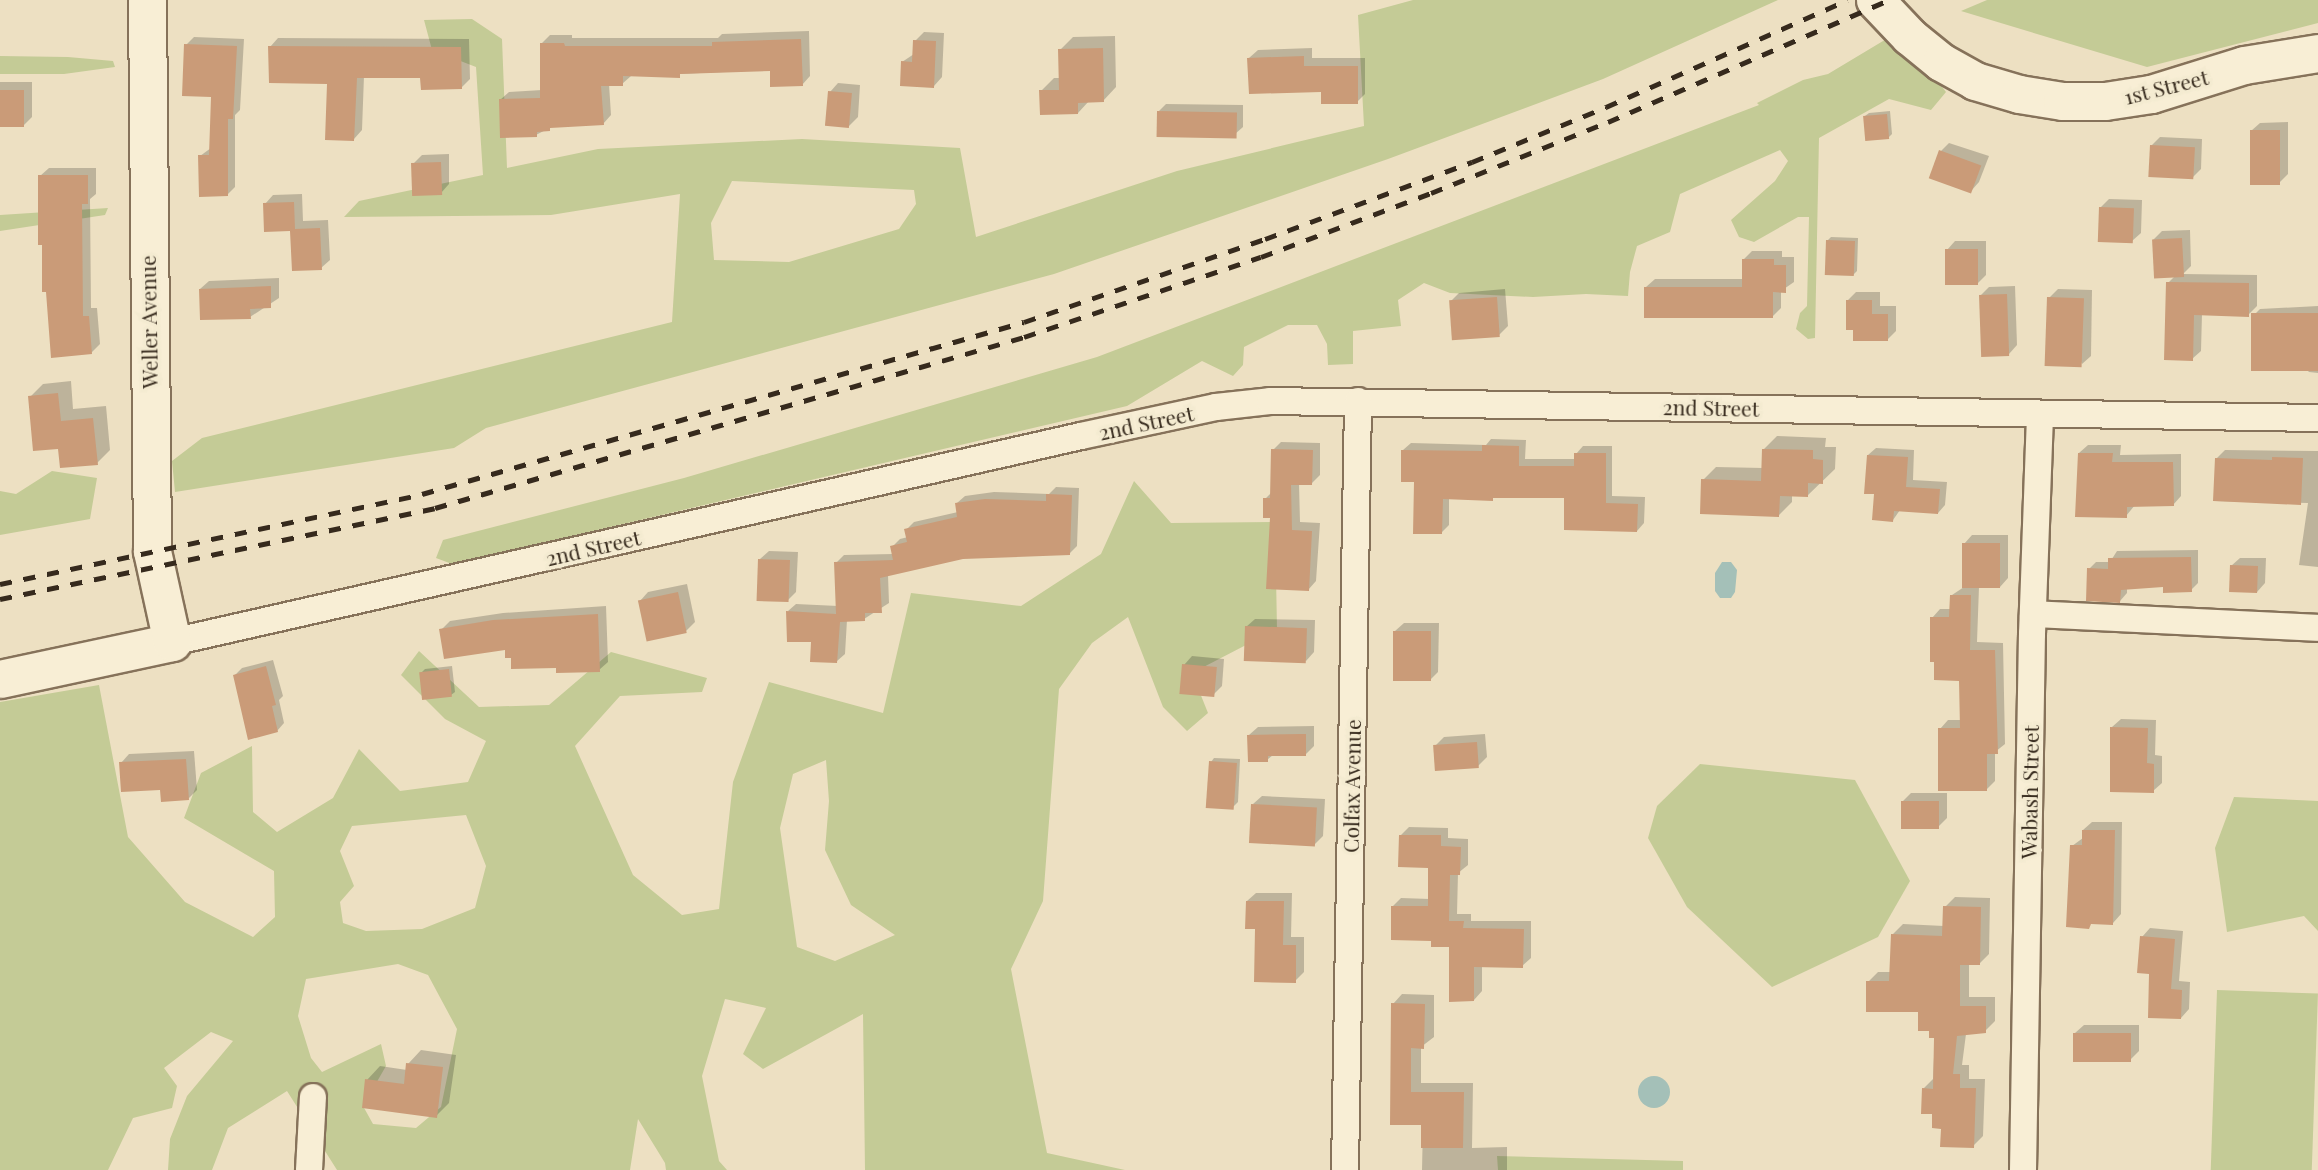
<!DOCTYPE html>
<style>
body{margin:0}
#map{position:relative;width:2318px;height:1170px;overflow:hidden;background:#ede0c2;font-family:"Playfair Display",serif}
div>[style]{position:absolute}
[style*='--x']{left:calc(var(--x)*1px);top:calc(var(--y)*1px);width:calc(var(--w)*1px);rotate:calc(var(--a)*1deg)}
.green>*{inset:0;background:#c4cb96;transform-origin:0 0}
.water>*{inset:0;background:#a4c0b8}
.round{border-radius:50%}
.shadow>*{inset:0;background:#0003}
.building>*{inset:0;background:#ca9b78;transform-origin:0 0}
.roads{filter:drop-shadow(2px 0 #86725a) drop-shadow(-2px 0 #86725a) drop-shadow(0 2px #86725a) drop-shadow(0 -2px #86725a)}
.street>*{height:26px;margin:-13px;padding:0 13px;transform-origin:13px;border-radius:13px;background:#f8eed5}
.secondary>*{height:37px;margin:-18.5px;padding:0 18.5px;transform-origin:18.5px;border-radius:18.5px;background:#f8eed5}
.rail>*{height:5px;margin-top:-2.5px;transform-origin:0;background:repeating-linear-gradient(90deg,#362a1d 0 12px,transparent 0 24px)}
span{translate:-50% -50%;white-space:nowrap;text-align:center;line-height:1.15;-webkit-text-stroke:7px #f4ebd1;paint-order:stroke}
.street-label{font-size:21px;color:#362a1d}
</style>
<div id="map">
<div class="green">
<div style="clip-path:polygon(evenodd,1413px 0,1778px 0,1603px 79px,1388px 159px,1054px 274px,486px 428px,454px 448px,175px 492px,172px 461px,202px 438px,672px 322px,680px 194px,551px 215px,344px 217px,359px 201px,483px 175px,476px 67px,432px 50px,424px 20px,472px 19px,502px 39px,507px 168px,598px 149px,802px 139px,960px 148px,976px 237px,1177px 171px,1364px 126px,1358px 15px,1413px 0,732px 181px,914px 190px,916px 204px,899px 229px,789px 262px,714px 260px,711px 223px,732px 181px)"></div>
<div style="clip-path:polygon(1987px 0,2318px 0,2318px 23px,2147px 67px,1961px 11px)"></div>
<div style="clip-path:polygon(1888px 38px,1926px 66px,1946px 92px,1931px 110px,1889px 99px,1819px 138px,1815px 338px,1808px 339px,1796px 329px,1800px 313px,1807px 306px,1809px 217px,1798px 217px,1754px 242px,1739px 237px,1731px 220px,1775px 181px,1788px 161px,1780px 150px,1680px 194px,1670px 232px,1637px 246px,1630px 272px,1628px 296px,1586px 294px,1533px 297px,1450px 293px,1424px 283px,1398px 300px,1401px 326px,1353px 331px,1353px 364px,1328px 365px,1327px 344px,1317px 325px,1288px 325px,1244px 347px,1243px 365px,1233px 376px,1202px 361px,1127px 406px,452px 564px,436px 558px,443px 540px,684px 478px,1097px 357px,1759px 105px,1757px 103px,1803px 80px,1828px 74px)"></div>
<div style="clip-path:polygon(0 56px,68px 57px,113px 61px,115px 67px,64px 74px,0 74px)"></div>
<div style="clip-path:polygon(108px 208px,105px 215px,0 231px,0 215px)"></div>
<div style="clip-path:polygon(52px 471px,97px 478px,90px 519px,0 535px,0 491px,16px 494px)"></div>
<div style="clip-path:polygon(evenodd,1134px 481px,1171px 523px,1275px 522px,1277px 629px,1192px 673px,1208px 713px,1187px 731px,1163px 707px,1128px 617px,1092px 643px,1059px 689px,1043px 901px,1011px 969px,1047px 1153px,1125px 1170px,865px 1170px,863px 1014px,763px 1069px,743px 1054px,766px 1008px,725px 999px,702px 1076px,719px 1161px,727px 1170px,666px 1170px,665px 1163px,638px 1119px,630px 1170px,337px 1170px,287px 1091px,228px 1128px,212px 1170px,168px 1170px,170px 1139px,187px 1096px,233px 1041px,211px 1032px,164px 1068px,177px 1086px,172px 1108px,133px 1118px,108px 1170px,0 1170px,0 702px,99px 685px,128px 837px,185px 902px,253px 937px,275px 917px,274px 871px,184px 818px,201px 773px,252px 746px,253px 812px,277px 832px,333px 798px,359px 749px,400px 791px,468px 782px,486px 741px,445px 719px,401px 675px,419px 651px,479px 707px,549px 705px,611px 652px,707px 678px,702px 692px,620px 696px,575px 746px,633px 875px,682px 915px,719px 909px,733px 782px,769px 682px,883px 713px,911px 593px,1021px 606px,1101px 554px,1134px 481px,826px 760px,829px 801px,825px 850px,851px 905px,895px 935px,835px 961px,797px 947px,780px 828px,793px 774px,826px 760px,1134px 481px,466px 815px,486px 866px,475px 908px,422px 929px,366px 931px,343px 923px,340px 902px,354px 886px,340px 851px,352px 826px,466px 815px,1134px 481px,398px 964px,428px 975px,457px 1029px,441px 1107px,416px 1128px,373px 1124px,363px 1106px,386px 1066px,381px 1044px,322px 1072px,311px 1058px,298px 1016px,306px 979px,398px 964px)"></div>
<div style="clip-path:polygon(1700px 764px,1855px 780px,1910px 881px,1878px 937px,1772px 987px,1687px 907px,1648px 838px,1657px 806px)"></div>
<div style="clip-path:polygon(2234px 797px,2318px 801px,2318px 931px,2304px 916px,2227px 932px,2215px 848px)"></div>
<div style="left:2217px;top:990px;width:101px;height:180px;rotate:2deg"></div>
<div style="clip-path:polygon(1497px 1156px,1683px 1161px,1683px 1170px,1498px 1170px)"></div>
</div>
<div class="water">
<div style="clip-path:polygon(1722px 562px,1731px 562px,1737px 570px,1735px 592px,1731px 598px,1720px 598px,1715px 591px,1715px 573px)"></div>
<div class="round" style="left:1638px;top:1076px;width:32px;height:32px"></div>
</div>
<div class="shadow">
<div style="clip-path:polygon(809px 31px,810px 76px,802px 85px,771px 70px,631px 76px,622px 84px,609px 84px,611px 115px,603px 124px,553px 126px,536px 135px,500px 100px,509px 92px,542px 90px,541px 44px,550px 35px,572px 35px,572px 38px,718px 38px,722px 34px)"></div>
<div style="clip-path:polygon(924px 32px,944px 33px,942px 77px,934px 86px,902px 62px,914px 54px,915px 41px)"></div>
<div style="clip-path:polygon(1115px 36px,1116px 87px,1103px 101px,1089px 101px,1078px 113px,1041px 91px,1054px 78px,1060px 78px,1060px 50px,1073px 37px)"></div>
<div style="clip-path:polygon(194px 37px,244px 39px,240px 110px,235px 115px,235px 187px,227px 195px,200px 156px,211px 148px,213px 95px,186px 45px)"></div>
<div style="clip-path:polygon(278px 38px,469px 39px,470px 79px,462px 87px,422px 76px,364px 76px,362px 130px,354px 139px,329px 82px,270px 47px)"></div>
<div style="clip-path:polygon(1312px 48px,1312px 58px,1365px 58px,1365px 94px,1357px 102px,1249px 58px,1258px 50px)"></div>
<div style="clip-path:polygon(0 82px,32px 82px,32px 117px,23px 126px,0 125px)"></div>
<div style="clip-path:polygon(838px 83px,860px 85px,858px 117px,849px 126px,830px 92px)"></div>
<div style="clip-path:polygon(1166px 104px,1243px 105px,1243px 127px,1235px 134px,1159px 111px)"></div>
<div style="clip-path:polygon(1890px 111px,1892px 134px,1888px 138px,1865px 116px,1869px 113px)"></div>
<div style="clip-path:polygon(2288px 122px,2288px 174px,2279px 183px,2251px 131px,2260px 123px)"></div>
<div style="clip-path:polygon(2160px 137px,2202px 139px,2201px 169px,2193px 177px,2151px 146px)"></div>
<div style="clip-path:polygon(1949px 143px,1989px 156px,1979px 182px,1971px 191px,1941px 151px)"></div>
<div style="clip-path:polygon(449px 154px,449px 184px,441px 193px,413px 164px,422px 155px)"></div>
<div style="clip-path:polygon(49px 168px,96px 168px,96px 194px,90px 199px,91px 308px,97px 308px,100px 344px,91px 353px,40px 176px)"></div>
<div style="clip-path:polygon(302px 194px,303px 221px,328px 220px,330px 260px,321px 268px,292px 229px,265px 204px,273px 195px)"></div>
<div style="clip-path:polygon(2109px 199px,2142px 200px,2141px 233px,2132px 241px,2100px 208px)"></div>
<div style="clip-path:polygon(2190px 230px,2191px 266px,2183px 274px,2257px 275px,2257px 306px,2248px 315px,2202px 314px,2201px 351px,2192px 359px,2168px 283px,2176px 275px,2153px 240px,2162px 231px)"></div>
<div style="clip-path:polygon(1831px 237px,1858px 238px,1857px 271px,1853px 275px,1827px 241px)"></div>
<div style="clip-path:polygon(1955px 241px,1986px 241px,1986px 275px,1977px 284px,1947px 250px)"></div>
<div style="clip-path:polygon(1752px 251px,1782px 251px,1782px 257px,1794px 257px,1794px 282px,1781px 291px,1781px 308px,1772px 317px,1646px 287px,1655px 279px,1744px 279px,1744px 259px)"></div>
<div style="clip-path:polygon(279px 278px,279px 298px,250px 317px,200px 289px,209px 281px)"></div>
<div style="clip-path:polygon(2015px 286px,2017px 345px,2009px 354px,1980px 296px,1989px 287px)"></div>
<div style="clip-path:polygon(1505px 289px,1508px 326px,1499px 335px,1450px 302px,1459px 293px)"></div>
<div style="clip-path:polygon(2058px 289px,2092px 290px,2091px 356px,2082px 364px,2049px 298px)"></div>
<div style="clip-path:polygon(1856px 292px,1880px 292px,1880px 306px,1896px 306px,1896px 331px,1888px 339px,1855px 328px,1847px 301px)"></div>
<div style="clip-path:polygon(2318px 306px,2318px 373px,2309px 372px,2253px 316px,2260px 309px)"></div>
<div style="clip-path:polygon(71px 381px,73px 409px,106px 406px,110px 450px,97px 463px,59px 447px,30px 397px,43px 384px)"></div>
<div style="clip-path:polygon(1777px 436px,1826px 438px,1825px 447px,1836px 447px,1835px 469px,1807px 496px,1792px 495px,1792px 502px,1779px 515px,1703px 480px,1716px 467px,1763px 468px,1763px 450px)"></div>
<div style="clip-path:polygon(1491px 439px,1526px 440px,1525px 459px,1576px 459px,1576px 454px,1583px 446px,1612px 446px,1612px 496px,1645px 497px,1644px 523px,1637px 531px,1565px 496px,1449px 497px,1449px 525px,1442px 532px,1403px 450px,1411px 443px,1486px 445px)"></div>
<div style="clip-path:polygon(1281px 442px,1320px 443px,1320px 475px,1312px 483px,1299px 483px,1300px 522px,1320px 523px,1316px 581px,1308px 590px,1265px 499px,1272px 492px,1273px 450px)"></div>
<div style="clip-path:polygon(2088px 445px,2121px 445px,2120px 455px,2181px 454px,2181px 496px,2173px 505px,2135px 505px,2126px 516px,2079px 453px)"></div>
<div style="clip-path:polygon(1876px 448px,1914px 450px,1913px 480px,1947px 482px,1945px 505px,1938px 513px,1900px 510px,1893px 520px,1876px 493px,1868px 455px)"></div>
<div style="clip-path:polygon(2225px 450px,2318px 451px,2318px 567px,2299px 565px,2308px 503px,2215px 501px,2217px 458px)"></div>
<div style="clip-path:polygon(1056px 487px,1079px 488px,1077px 546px,1069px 554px,963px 557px,888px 575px,889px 603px,864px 619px,847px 620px,845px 654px,837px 661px,813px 641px,788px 611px,796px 604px,838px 606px,836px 563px,844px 555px,893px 554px,892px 547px,900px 539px,908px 537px,906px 530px,914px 522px,958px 512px,957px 503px,965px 496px,994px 492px,1049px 494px)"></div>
<div style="clip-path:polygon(1972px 535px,2008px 535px,2008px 578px,2000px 587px,1979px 587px,1977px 642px,2003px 643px,2005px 744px,1995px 752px,1995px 781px,1987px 789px,1940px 729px,1948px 720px,1962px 720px,1961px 679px,1932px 618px,1940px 609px,1951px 609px,1952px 595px,1964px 587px,1964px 544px)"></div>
<div style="clip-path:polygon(2198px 550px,2198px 583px,2191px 590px,2165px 585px,2127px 587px,2127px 593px,2120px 601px,2089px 569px,2096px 562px,2110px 562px,2117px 551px)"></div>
<div style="clip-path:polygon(769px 551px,798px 552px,796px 592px,788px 600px,760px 559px)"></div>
<div style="clip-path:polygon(2240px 558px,2266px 558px,2265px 583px,2257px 592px,2231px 566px)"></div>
<div style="clip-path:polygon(687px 584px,695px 622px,686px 631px,640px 601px,648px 592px)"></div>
<div style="clip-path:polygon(606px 606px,608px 662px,599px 670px,557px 666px,512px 656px,506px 648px,441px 630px,450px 621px,503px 613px)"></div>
<div style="clip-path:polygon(1255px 619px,1315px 620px,1314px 652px,1306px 661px,1246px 627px)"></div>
<div style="clip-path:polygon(1404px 623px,1439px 623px,1438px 672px,1430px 680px,1395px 631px)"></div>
<div style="clip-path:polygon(1192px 656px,1224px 659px,1222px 686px,1214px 694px,1184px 665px)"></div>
<div style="clip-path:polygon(273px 660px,283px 696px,279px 700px,284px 723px,277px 731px,235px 675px,242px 668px)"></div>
<div style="clip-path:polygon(452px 666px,455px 692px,451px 695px,421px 673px,425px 669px)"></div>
<div style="clip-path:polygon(2121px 719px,2156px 720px,2155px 755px,2162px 756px,2162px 783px,2153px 791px,2112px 727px)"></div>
<div style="clip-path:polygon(1314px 726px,1314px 746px,1305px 755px,1273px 755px,1267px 760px,1249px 735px,1258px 727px)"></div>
<div style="clip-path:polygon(1485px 734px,1487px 757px,1478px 766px,1435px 746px,1444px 737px)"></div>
<div style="clip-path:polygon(194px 751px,197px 790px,188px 799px,162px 788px,121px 763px,129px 754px)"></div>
<div style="clip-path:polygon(1214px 758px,1240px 759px,1238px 802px,1234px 806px,1211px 762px)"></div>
<div style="clip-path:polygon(1911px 793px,1947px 793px,1947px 818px,1938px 827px,1902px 802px)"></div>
<div style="clip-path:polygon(1262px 796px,1325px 799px,1323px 836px,1314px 845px,1253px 804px)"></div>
<div style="clip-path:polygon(2092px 822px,2122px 822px,2121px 914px,2113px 923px,2072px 846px,2083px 838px,2083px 830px)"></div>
<div style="clip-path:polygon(1409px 827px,1448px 828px,1448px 838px,1468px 839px,1468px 865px,1458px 873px,1457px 914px,1471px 914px,1471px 921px,1531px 921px,1531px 958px,1522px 966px,1482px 965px,1482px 991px,1474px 1000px,1451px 945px,1433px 939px,1393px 906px,1401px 898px,1430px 899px,1430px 866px,1401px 835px)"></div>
<div style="clip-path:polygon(1256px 893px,1292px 893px,1291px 937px,1304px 937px,1304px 972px,1295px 981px,1256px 928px,1247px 901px)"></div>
<div style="clip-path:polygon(1955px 897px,1990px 898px,1989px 954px,1979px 964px,1969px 963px,1969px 997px,1995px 997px,1995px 1021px,1985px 1031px,1966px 1034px,1962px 1065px,1969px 1065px,1969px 1079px,1985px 1079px,1983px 1136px,1973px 1146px,1943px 1127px,1923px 1089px,1933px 1079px,1935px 1036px,1919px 1010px,1868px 982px,1878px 972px,1892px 972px,1893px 934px,1903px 924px,1944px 926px,1945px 907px)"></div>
<div style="clip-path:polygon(2150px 928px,2183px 931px,2179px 981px,2190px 982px,2189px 1009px,2181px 1018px,2151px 972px,2142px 937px)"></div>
<div style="clip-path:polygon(1402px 994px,1434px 995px,1434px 1037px,1421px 1047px,1421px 1083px,1473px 1083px,1472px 1148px,1507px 1147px,1507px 1170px,1422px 1170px,1423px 1123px,1392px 1123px,1393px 1004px)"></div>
<div style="clip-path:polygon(2084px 1025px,2139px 1025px,2139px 1051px,2130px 1060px,2075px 1033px)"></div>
<div style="clip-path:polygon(421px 1050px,456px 1055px,449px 1103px,436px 1116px,367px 1080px,380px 1066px,407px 1070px,408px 1064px)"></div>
</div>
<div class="building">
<div style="clip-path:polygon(801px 39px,803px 86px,770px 87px,770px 71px,680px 74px,680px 78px,623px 76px,623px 86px,601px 86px,604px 125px,550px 128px,550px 131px,537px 132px,537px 137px,500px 138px,499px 99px,540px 98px,540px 43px,564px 43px,565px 46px,712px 46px,712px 42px)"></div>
<div style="clip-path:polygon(913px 40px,936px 41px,934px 88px,900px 86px,901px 61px,912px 62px)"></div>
<div style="clip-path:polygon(184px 44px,237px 46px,233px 119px,228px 119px,228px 196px,199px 197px,198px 155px,209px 155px,211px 97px,182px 96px)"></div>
<div style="clip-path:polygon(268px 46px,461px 47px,462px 89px,421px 90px,420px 78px,357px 78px,354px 141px,325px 140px,327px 84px,269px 83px)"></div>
<div style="clip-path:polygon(1103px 48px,1104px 102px,1078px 103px,1078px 114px,1040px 115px,1039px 90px,1059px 90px,1058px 49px)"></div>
<div style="clip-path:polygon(1304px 56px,1304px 66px,1358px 66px,1358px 104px,1321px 104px,1321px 92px,1249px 94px,1247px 58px)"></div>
<div style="left:0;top:90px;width:24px;height:37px"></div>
<div style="left:828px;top:91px;width:24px;height:35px;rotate:5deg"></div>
<div style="left:1157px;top:111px;width:80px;height:26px;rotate:1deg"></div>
<div style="left:1887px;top:114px;width:25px;height:24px;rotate:85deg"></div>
<div style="left:2280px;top:130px;width:55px;height:30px;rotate:90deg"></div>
<div style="left:2150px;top:145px;width:45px;height:32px;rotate:3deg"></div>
<div style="left:1939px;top:150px;width:45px;height:30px;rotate:20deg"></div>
<div style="left:441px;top:162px;width:33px;height:30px;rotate:88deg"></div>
<div style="clip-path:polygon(38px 175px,88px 175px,88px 204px,82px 204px,83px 316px,89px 316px,92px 354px,51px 358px,46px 292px,42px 292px,42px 245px,38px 245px)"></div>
<div style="clip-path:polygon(294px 202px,295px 229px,320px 228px,322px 270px,292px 271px,290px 231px,264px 232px,263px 203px)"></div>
<div style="left:2099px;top:207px;width:35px;height:35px;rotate:2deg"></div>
<div style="left:2182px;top:238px;width:39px;height:30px;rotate:87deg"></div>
<div style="left:1826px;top:240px;width:29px;height:35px;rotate:2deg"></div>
<div style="left:1945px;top:249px;width:33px;height:36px"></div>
<div style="clip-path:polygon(1742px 259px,1774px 259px,1774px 265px,1786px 265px,1786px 293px,1773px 292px,1773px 318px,1644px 318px,1644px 287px,1742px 287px)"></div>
<div style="clip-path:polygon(2166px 282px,2249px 283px,2249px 317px,2194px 315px,2193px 361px,2164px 360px)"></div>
<div style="clip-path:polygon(271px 286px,271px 308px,250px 309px,251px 319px,200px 320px,199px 289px)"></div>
<div style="left:2007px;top:294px;width:62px;height:28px;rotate:88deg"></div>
<div style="left:1497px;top:297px;width:40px;height:48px;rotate:86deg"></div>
<div style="left:2047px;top:297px;width:37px;height:69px;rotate:2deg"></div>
<div style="clip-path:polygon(1846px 300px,1872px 300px,1872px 314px,1888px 314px,1888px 341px,1853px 341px,1853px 330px,1846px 330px)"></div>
<div style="left:2318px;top:313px;width:58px;height:67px;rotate:90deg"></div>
<div style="clip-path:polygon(58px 393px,61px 421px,93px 418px,98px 465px,60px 468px,58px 449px,33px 451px,28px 396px)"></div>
<div style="clip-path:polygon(1482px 445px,1519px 446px,1519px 466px,1574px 466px,1574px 453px,1606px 453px,1606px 503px,1638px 504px,1637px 532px,1564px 530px,1564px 498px,1493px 498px,1493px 501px,1443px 499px,1442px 534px,1413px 534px,1414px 482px,1401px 482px,1401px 450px,1482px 451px)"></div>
<div style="clip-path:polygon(1271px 449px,1313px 450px,1312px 485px,1291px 485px,1292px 530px,1312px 531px,1309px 591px,1266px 589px,1270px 518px,1263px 518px,1263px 498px,1270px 498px)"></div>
<div style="clip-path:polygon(1762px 449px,1813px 450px,1813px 459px,1823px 460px,1823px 484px,1808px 483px,1808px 497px,1780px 496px,1779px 517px,1700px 514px,1701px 479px,1761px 481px)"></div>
<div style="clip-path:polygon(2078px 453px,2113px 453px,2112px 462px,2173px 462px,2174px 506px,2127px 507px,2127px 518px,2075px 517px)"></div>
<div style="clip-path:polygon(1867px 455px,1908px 457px,1906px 487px,1940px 489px,1938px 514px,1894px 511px,1893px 522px,1872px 520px,1874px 494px,1864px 494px)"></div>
<div style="clip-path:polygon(2272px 457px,2303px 458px,2301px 505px,2213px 501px,2215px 458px,2272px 460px)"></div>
<div style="clip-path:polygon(1046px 494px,1072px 495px,1070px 555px,963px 559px,880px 578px,882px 613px,865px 613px,865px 621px,840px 622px,837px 663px,810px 662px,811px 642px,787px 642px,786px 611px,836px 614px,834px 562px,893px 560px,890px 546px,907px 542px,904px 529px,957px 517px,955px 503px,985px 499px,1046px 501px)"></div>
<div style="left:1962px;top:543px;width:38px;height:45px"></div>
<div style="clip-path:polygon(2191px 557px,2192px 592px,2163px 593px,2163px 587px,2121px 590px,2120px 603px,2086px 601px,2087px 568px,2108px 569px,2108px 558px)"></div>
<div style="left:758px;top:559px;width:32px;height:42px;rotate:2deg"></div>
<div style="left:2230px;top:565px;width:28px;height:27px;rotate:2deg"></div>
<div style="left:678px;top:592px;width:42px;height:41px;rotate:78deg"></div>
<div style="clip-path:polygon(1950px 595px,1971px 595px,1970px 650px,1995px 650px,1998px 754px,1987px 754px,1987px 791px,1938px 791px,1938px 728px,1960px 728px,1959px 681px,1934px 680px,1934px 662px,1930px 662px,1930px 617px,1949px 617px)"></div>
<div style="clip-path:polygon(598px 614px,600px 672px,556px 673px,556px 668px,511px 669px,511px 658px,505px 658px,505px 650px,444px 659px,439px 629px,493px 620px)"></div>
<div style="left:1245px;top:626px;width:62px;height:35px;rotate:2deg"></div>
<div style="left:1393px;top:631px;width:38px;height:50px"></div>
<div style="left:1182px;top:664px;width:35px;height:30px;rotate:5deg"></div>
<div style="clip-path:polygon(266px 666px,276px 705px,272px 706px,278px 732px,248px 740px,233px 675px)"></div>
<div style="left:449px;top:669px;width:28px;height:30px;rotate:84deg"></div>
<div style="clip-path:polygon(2110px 727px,2148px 728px,2147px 763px,2154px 764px,2154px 793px,2110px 792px)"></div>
<div style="clip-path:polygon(1301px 734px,1306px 734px,1306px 756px,1268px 756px,1268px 762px,1248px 762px,1247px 735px)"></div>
<div style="left:1477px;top:742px;width:26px;height:44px;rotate:86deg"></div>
<div style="clip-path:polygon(186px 759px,189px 800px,161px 802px,160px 790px,121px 792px,119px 762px)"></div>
<div style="left:1209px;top:761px;width:28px;height:47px;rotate:4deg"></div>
<div style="left:1901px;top:801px;width:38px;height:28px"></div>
<div style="left:1251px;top:804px;width:66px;height:39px;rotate:3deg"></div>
<div style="clip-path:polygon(2082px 830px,2115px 830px,2113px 925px,2091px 924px,2089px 929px,2066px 927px,2070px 845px,2082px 845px)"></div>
<div style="clip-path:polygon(1399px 835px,1441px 835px,1441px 846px,1461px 847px,1460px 875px,1450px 875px,1449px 921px,1464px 921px,1463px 928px,1524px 929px,1523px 968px,1474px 967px,1474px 1001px,1449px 1002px,1449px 947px,1431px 947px,1431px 941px,1391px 940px,1391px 906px,1428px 906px,1428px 868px,1398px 867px)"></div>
<div style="clip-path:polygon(1246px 901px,1284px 901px,1283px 945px,1296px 945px,1296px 983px,1254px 982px,1255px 929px,1245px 929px)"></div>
<div style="clip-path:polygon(1943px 906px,1981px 907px,1980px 965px,1960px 965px,1960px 1006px,1986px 1006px,1986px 1033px,1957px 1036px,1953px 1074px,1960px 1074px,1960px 1088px,1976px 1088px,1974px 1148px,1940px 1147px,1941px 1129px,1932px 1128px,1932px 1114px,1921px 1114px,1922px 1088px,1933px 1089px,1934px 1038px,1929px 1038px,1929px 1031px,1918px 1031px,1918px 1012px,1866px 1012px,1866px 981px,1889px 981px,1891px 934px,1942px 936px)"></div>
<div style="clip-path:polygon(2140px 936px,2175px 939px,2171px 989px,2182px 990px,2181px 1019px,2148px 1018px,2149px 974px,2137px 973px)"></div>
<div style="clip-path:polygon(1391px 1003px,1425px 1004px,1424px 1049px,1411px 1048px,1411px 1092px,1464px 1092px,1463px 1148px,1421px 1148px,1421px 1125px,1390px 1125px)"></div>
<div style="left:2073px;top:1033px;width:58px;height:29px"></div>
<div style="clip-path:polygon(406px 1063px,443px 1067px,437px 1118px,362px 1108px,365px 1079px,404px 1084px)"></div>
</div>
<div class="roads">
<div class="street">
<div style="--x:2033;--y:614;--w:285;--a:2.8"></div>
<div style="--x:172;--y:642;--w:932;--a:-12.77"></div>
<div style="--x:1081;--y:436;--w:138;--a:-12.1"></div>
<div style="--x:1216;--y:407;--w:54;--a:-6.3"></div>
<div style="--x:1270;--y:401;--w:1048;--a:0.93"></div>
<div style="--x:309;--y:1170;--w:73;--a:-86.9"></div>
<div style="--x:1345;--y:1170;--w:769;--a:-89.03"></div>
<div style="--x:2023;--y:1170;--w:536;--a:-89.04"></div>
<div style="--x:2032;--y:634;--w:220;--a:-87.9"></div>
</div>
<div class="secondary">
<div style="--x:1875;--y:0;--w:50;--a:46.6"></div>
<div style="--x:1909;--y:36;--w:41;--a:39.1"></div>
<div style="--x:1941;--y:62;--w:39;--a:29"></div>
<div style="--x:1975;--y:81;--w:46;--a:16.5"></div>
<div style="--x:2019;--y:94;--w:44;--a:9.2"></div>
<div style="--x:2062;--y:101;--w:43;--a:0"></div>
<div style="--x:2105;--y:101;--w:47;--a:-8.7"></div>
<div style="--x:2151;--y:94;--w:97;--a:-17.3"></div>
<div style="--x:2244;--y:65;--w:75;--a:-9.2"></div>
<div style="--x:0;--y:679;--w:176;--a:-12.1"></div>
<div style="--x:172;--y:642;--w:93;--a:-102.4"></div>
<div style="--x:152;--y:551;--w:551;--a:-90.52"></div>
</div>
</div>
<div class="rail">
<div style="--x:0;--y:584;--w:431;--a:-12"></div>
<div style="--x:422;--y:494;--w:626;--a:-15.95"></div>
<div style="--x:1024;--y:322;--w:255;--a:-19"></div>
<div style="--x:1265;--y:239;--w:221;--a:-20.4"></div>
<div style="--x:1472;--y:162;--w:145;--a:-22.3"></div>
<div style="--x:1606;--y:107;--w:264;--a:-23.9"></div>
<div style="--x:0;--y:599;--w:444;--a:-11.8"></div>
<div style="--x:435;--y:508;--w:613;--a:-16.19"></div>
<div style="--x:1024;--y:337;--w:250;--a:-18.7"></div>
<div style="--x:1261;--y:257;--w:182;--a:-20.6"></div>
<div style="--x:1431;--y:193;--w:191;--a:-21.9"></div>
<div style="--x:1608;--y:122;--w:305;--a:-23.5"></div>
</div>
<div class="street-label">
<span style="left:2166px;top:86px;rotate:-14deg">1st Street</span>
<span style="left:148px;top:322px;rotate:-91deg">Weller Avenue</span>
<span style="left:1711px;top:407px;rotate:1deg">2nd Street</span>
<span style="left:1146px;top:422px;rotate:-12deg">2nd Street</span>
<span style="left:593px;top:547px;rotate:-13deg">2nd Street</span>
<span style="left:1351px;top:786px;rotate:-89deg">Colfax Avenue</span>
<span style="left:2029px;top:792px;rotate:-89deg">Wabash Street</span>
</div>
</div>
